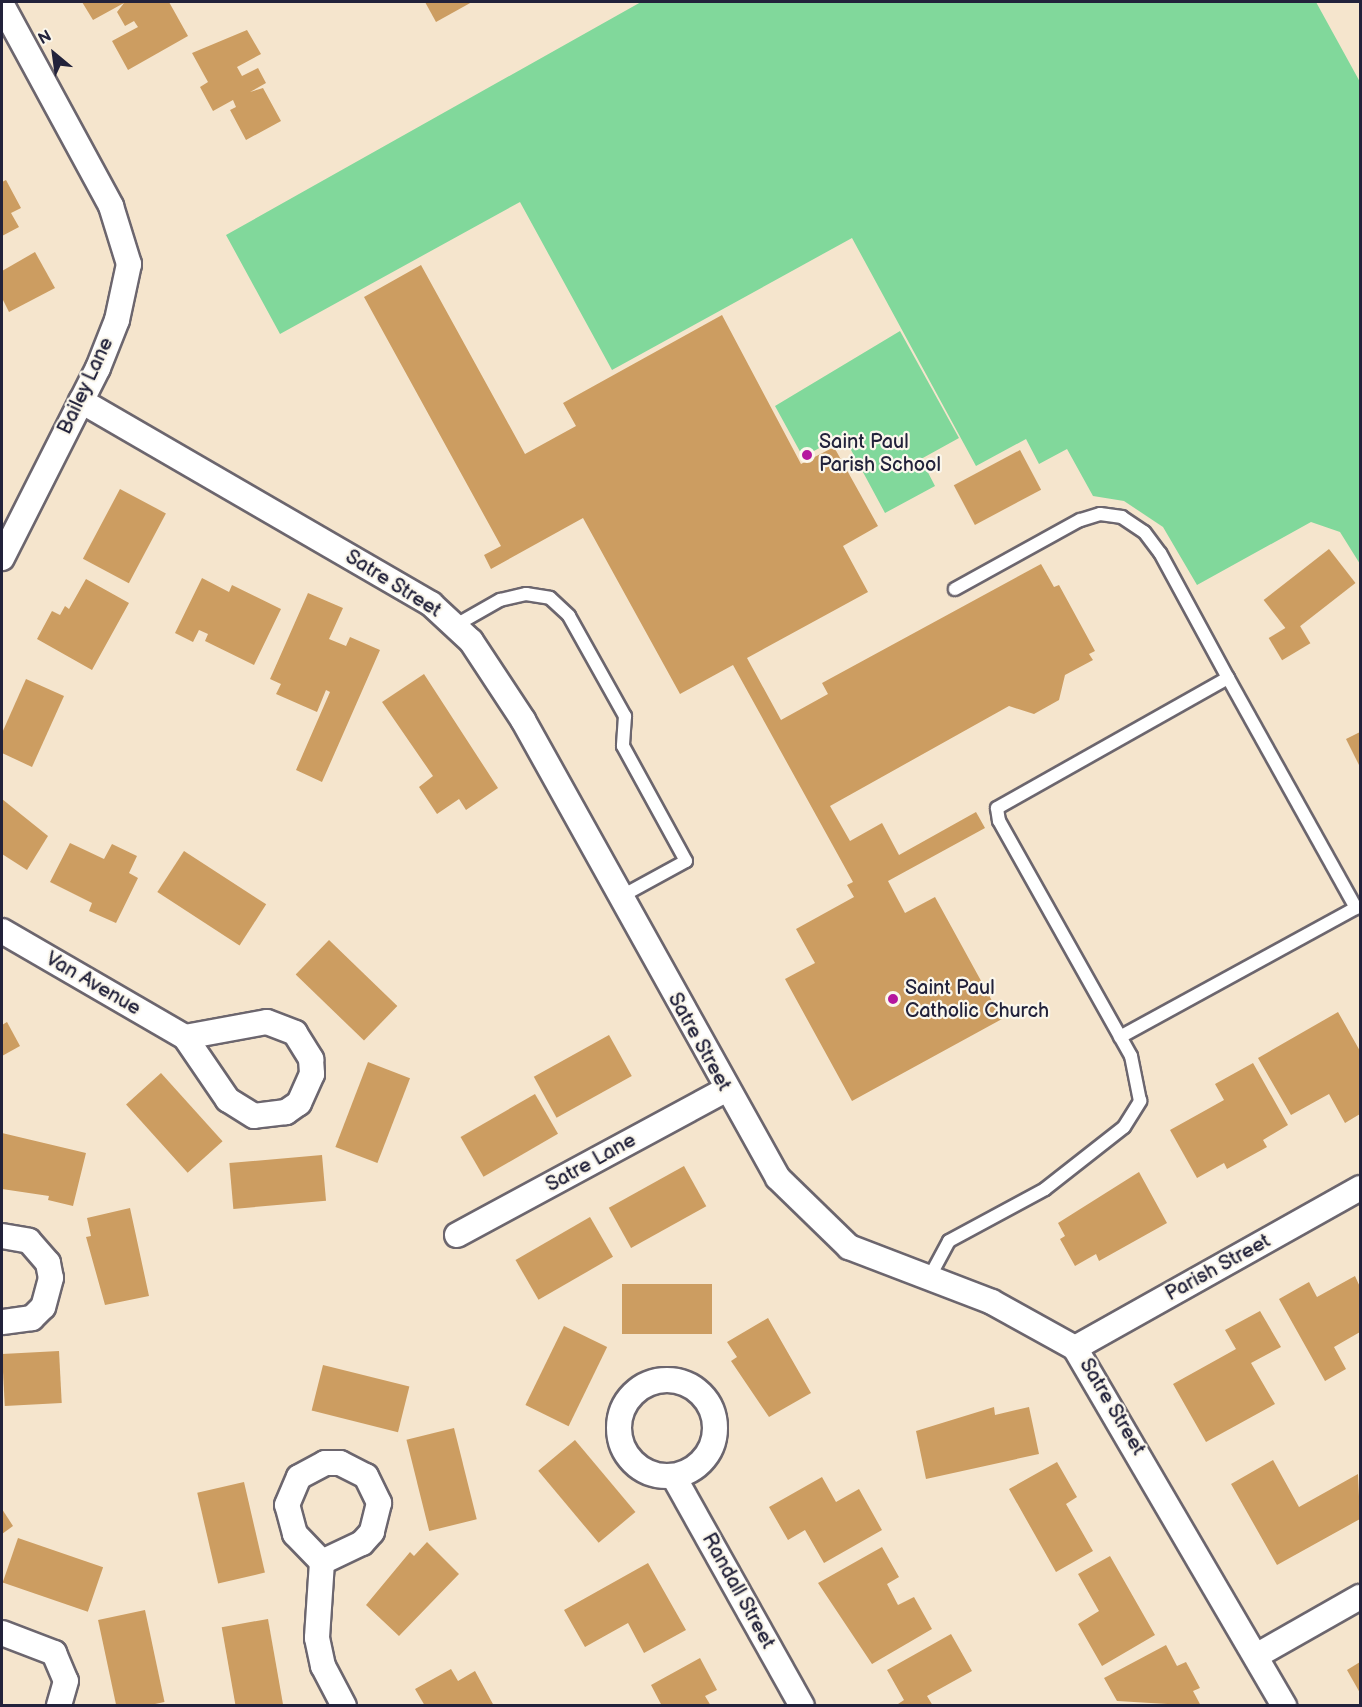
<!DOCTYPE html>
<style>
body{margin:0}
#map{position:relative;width:1362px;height:1707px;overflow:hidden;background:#f5e5cd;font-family:"Balsamiq Sans",sans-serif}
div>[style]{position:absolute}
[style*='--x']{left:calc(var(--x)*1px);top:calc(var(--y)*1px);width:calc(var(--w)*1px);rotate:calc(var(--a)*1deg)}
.green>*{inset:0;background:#81d89b}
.building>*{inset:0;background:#cc9d61;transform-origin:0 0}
.roads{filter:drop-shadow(2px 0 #6c666e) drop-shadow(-2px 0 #6c666e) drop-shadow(0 2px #6c666e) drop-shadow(0 -2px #6c666e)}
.service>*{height:12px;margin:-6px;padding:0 6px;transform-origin:6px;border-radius:6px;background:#fff}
.minor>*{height:24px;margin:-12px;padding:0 12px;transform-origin:12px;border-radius:12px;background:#fff}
.minor>.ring{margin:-12px;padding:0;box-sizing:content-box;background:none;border:24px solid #fff;border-radius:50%}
.dots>*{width:16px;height:16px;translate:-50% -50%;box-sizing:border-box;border:3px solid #fbf7ec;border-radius:50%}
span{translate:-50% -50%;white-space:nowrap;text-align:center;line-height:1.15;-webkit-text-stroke:4.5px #fbf7ec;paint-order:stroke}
.street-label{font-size:20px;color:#22223b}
.poi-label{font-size:20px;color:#22223b}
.left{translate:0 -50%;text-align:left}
.frame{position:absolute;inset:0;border:3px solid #22223b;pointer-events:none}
.north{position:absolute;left:24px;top:24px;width:60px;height:60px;-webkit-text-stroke:4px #fbf7ec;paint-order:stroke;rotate:331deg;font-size:16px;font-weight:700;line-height:24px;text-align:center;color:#22223b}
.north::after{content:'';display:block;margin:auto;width:21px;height:27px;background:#22223b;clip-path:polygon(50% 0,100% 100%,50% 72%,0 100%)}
</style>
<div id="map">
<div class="green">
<div style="clip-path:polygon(641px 2px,1316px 2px,1360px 82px,1360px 564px,1340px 532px,1311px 522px,1197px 585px,1163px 527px,1124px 501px,1093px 496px,1067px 449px,1039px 464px,1026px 439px,976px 466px,852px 238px,612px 370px,520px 202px,280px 334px,226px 235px)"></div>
<div style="clip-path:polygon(900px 331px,959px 438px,921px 459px,935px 486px,885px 513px,843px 435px,803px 457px,775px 406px)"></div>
</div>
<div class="building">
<div style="clip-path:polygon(82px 2px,169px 2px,188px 36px,128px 70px,112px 41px,138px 27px,134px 21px,125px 26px,117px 12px,124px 3px,93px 20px)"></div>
<div style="clip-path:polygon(425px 2px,472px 2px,436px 22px)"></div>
<div style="clip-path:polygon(247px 30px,261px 54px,237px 67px,242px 76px,258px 68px,266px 83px,250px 92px,263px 88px,281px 121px,246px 140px,230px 110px,236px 107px,233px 100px,213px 111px,200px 87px,208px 82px,192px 53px)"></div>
<div style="clip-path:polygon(6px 180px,21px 208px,11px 213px,19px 227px,2px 236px,2px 182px)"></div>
<div style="clip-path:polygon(35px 252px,55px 288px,9px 312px,2px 298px,2px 271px)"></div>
<div style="clip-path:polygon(421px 265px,525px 454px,576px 426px,563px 403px,722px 315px,801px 464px,834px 447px,878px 526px,843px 546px,868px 592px,747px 658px,781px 720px,828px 694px,822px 683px,1041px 564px,1054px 587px,1059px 585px,1095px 651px,1089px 654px,1093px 660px,1065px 675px,1059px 700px,1034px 714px,1009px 706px,830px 806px,850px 841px,882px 823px,899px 855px,976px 812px,985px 828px,888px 881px,905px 913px,935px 897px,1002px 1019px,852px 1101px,785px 979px,815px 963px,796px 929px,854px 897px,847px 885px,853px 882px,733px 665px,680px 694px,583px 518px,491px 569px,484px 555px,501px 546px,364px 297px)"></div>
<div style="left:1020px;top:450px;width:45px;height:75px;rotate:62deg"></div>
<div style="left:120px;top:489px;width:52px;height:79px;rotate:28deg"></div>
<div style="left:1329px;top:549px;width:43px;height:83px;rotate:52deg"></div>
<div style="clip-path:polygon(202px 578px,229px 592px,232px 585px,281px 609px,254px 665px,205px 641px,208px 634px,199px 630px,193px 642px,175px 633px)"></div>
<div style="clip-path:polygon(86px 579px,129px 603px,92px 670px,37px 639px,52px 611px,60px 615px,65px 606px,69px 609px)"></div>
<div style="clip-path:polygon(308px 593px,343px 608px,329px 639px,346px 646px,350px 637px,380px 650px,322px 782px,296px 770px,330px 692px,326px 690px,317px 712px,276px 694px,281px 684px,270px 679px)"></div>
<div style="left:1297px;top:621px;width:26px;height:33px;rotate:59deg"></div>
<div style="clip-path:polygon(424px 674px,498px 788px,466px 810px,459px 799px,437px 814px,419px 787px,433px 776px,382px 702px)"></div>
<div style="clip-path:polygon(26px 679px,64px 696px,32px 767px,2px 753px,2px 733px)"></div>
<div style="clip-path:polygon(1360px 732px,1360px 767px,1346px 739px)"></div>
<div style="clip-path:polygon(2px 799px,48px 836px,27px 870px,2px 854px)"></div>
<div style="clip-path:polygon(70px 843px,104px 859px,112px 844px,137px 856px,129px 873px,138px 878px,116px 923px,89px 911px,92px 903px,50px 882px)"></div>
<div style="left:184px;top:851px;width:98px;height:49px;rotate:33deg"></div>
<div style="left:329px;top:940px;width:95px;height:48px;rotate:44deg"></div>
<div style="clip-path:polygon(1338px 1012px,1360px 1051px,1360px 1114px,1345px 1123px,1329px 1094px,1291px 1115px,1258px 1058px)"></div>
<div style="clip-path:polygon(7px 1022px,20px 1046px,2px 1056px,2px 1025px)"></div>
<div style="left:609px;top:1035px;width:47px;height:86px;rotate:61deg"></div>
<div style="left:368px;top:1062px;width:45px;height:91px;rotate:21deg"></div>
<div style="clip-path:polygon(1253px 1063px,1288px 1125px,1263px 1140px,1267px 1147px,1227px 1169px,1224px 1163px,1197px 1178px,1170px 1130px,1224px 1100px,1215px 1084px)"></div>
<div style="left:161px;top:1073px;width:92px;height:47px;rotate:48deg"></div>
<div style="left:535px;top:1094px;width:46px;height:86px;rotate:60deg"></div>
<div style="clip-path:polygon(2px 1133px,86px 1153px,73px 1206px,48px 1200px,49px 1196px,2px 1189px)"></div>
<div style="left:322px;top:1155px;width:46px;height:93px;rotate:85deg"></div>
<div style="left:684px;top:1166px;width:46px;height:86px;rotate:61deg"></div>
<div style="clip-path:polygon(1139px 1172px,1167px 1223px,1099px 1261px,1096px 1254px,1075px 1266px,1060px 1239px,1065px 1236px,1058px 1223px)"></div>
<div style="clip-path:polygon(130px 1208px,149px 1296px,105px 1305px,86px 1237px,91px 1236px,87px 1218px)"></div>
<div style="left:590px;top:1217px;width:46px;height:86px;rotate:60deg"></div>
<div style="clip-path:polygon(1355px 1276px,1360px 1287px,1360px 1332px,1334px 1347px,1346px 1369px,1325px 1381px,1279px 1299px,1309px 1282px,1317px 1297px)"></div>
<div style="left:712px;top:1284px;width:50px;height:90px;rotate:90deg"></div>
<div style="clip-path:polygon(1260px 1311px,1281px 1347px,1251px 1363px,1275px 1404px,1206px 1442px,1173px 1384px,1236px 1349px,1225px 1330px)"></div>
<div style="clip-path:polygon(768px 1318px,811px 1393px,769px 1417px,731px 1361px,737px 1357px,727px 1342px)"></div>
<div style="left:564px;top:1326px;width:48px;height:88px;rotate:26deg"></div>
<div style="left:59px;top:1351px;width:52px;height:57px;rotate:87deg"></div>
<div style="left:323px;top:1365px;width:89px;height:47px;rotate:14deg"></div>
<div style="clip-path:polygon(994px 1407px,995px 1415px,1029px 1407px,1039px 1454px,926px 1479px,916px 1431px)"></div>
<div style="left:454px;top:1428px;width:94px;height:49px;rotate:76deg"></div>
<div style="left:575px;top:1440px;width:94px;height:48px;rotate:50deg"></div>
<div style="clip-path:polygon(1273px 1460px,1299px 1507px,1358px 1474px,1360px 1519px,1277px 1565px,1231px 1484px)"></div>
<div style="clip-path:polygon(1057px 1462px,1077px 1497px,1066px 1504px,1093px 1551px,1056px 1572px,1009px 1489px)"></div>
<div style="clip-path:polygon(822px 1477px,836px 1502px,859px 1489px,882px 1530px,824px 1563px,805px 1530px,788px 1540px,769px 1507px)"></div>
<div style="left:244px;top:1482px;width:93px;height:48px;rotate:77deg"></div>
<div style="clip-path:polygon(2px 1509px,13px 1526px,2px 1534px)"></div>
<div style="left:18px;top:1538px;width:90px;height:47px;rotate:19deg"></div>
<div style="clip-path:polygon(427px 1542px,459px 1574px,399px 1636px,366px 1605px,410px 1552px,414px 1556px)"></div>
<div style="clip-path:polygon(882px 1547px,899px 1577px,887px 1584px,898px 1605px,914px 1597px,932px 1629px,872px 1664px,818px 1583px)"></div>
<div style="clip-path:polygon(1110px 1556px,1155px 1635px,1102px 1666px,1078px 1624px,1099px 1611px,1078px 1574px)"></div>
<div style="clip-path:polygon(648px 1563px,686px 1630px,644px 1653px,628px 1623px,585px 1647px,564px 1610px)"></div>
<div style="left:145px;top:1610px;width:94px;height:48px;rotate:78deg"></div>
<div style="left:268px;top:1619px;width:88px;height:47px;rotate:80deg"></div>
<div style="clip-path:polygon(951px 1634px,972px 1671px,927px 1696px,933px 1706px,895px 1706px,904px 1700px,887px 1670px)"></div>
<div style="clip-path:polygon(1166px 1645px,1177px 1666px,1186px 1662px,1200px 1688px,1193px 1691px,1201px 1706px,1117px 1701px,1104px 1678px)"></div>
<div style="clip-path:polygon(700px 1658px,717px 1690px,705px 1696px,711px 1706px,662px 1706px,651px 1685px)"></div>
<div style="clip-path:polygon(1360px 1662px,1360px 1693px,1347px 1670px)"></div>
<div style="clip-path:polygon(451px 1669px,458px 1681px,475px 1671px,494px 1706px,425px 1706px,415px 1689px)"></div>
</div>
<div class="roads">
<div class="service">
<div style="--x:456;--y:625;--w:51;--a:-29.6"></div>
<div style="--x:500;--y:600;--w:27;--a:-13"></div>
<div style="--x:526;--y:594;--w:24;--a:9"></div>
<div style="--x:550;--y:598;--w:26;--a:43"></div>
<div style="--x:569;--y:616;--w:115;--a:60.8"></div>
<div style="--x:625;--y:716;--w:30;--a:94"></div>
<div style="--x:623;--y:746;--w:131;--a:61.3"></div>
<div style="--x:686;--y:861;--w:75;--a:151.4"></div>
<div style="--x:1120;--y:1037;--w:269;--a:-28.7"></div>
<div style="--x:1356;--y:908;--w:263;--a:-119.1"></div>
<div style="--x:928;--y:1280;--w:44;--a:-61.7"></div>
<div style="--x:949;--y:1241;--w:109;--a:-28.4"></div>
<div style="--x:1045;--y:1189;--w:100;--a:-38.1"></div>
<div style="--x:1124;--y:1127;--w:31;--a:-58"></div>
<div style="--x:1140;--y:1101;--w:46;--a:-101.3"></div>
<div style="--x:1131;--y:1056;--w:270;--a:-119.3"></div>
<div style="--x:999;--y:821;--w:13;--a:-99"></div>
<div style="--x:997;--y:808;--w:265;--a:-29.4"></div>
<div style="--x:1228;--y:678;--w:142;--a:-118.5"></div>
<div style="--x:1160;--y:553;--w:26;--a:-127"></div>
<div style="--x:1144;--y:532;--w:27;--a:-146"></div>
<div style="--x:1122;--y:517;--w:22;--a:-172"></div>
<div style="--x:1100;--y:514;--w:21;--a:163"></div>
<div style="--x:1080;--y:520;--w:143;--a:151.1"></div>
</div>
<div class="minor">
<div style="--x:2;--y:5;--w:229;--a:61.5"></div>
<div style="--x:111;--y:206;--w:61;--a:72.8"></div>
<div style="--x:129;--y:264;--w:57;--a:102.1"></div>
<div style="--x:117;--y:320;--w:52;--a:111.6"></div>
<div style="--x:98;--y:368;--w:213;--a:116.8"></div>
<div style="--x:81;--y:401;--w:405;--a:30.1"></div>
<div style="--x:431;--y:604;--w:54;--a:42.8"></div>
<div style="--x:471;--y:641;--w:95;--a:56.6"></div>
<div style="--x:523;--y:720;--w:524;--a:60.89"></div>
<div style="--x:778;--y:1178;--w:99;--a:44.2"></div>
<div style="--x:849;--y:1247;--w:153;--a:21"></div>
<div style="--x:992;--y:1302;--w:95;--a:29"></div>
<div style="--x:1075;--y:1348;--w:415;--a:59.7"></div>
<div style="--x:2;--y:931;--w:211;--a:30.1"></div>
<div style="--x:267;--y:1022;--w:30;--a:21"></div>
<div style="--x:295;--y:1033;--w:31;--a:58"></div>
<div style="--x:311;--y:1059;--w:15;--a:86"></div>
<div style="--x:312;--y:1074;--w:32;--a:114"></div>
<div style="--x:299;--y:1103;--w:16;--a:145"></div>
<div style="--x:286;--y:1112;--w:32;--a:173"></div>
<div style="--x:254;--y:1116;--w:31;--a:-148"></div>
<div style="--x:228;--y:1100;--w:76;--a:-124.3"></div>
<div style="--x:185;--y:1037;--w:83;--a:-10.4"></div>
<div style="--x:457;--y:1235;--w:305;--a:-28.4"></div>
<div style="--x:2;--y:1236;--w:27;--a:10"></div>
<div style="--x:29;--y:1241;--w:29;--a:49"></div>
<div style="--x:48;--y:1263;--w:15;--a:79"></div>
<div style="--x:51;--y:1278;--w:30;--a:105"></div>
<div style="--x:43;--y:1307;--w:16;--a:135"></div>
<div style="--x:32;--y:1318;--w:30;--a:172"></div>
<div style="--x:1075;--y:1348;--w:327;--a:-29.3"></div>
<div class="ring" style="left:619px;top:1380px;width:72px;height:72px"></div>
<div style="--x:325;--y:1463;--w:15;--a:0"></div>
<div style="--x:340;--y:1463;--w:29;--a:27"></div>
<div style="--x:366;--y:1476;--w:30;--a:64"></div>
<div style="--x:379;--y:1503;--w:30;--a:104"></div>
<div style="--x:372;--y:1532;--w:15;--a:132"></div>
<div style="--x:362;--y:1543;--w:44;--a:154.6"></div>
<div style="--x:322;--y:1562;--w:39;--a:-134"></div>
<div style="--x:295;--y:1534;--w:30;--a:-105"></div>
<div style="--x:287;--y:1505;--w:30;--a:-67"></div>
<div style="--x:299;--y:1477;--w:30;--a:-28"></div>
<div style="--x:674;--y:1477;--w:262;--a:60.8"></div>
<div style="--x:322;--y:1562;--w:76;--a:93.8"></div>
<div style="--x:317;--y:1638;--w:29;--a:78"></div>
<div style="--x:323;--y:1666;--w:45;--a:62.3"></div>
<div style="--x:2;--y:1633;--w:56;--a:21"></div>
<div style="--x:54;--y:1653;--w:30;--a:67"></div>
<div style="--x:66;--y:1681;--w:26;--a:106"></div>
<div style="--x:1256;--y:1656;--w:120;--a:-29.6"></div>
</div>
</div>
<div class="dots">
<div style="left:807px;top:455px;background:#b5179e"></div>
<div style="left:893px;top:999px;background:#b5179e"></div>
</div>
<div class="street-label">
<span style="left:86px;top:386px;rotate:-65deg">Bailey Lane</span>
<span style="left:393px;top:584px;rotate:32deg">Satre Street</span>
<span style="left:93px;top:984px;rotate:30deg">Van Avenue</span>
<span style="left:699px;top:1042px;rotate:61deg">Satre Street</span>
<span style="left:591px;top:1163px;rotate:-29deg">Satre Lane</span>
<span style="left:1218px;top:1268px;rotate:-29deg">Parish Street</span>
<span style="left:1112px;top:1407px;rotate:59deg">Satre Street</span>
<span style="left:738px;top:1591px;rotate:61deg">Randall Street</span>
</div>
<div class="poi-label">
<span class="left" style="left:819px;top:454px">Saint Paul<br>Parish School</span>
<span class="left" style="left:905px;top:1000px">Saint Paul<br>Catholic Church</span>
</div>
<div class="frame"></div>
<div class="north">N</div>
</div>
